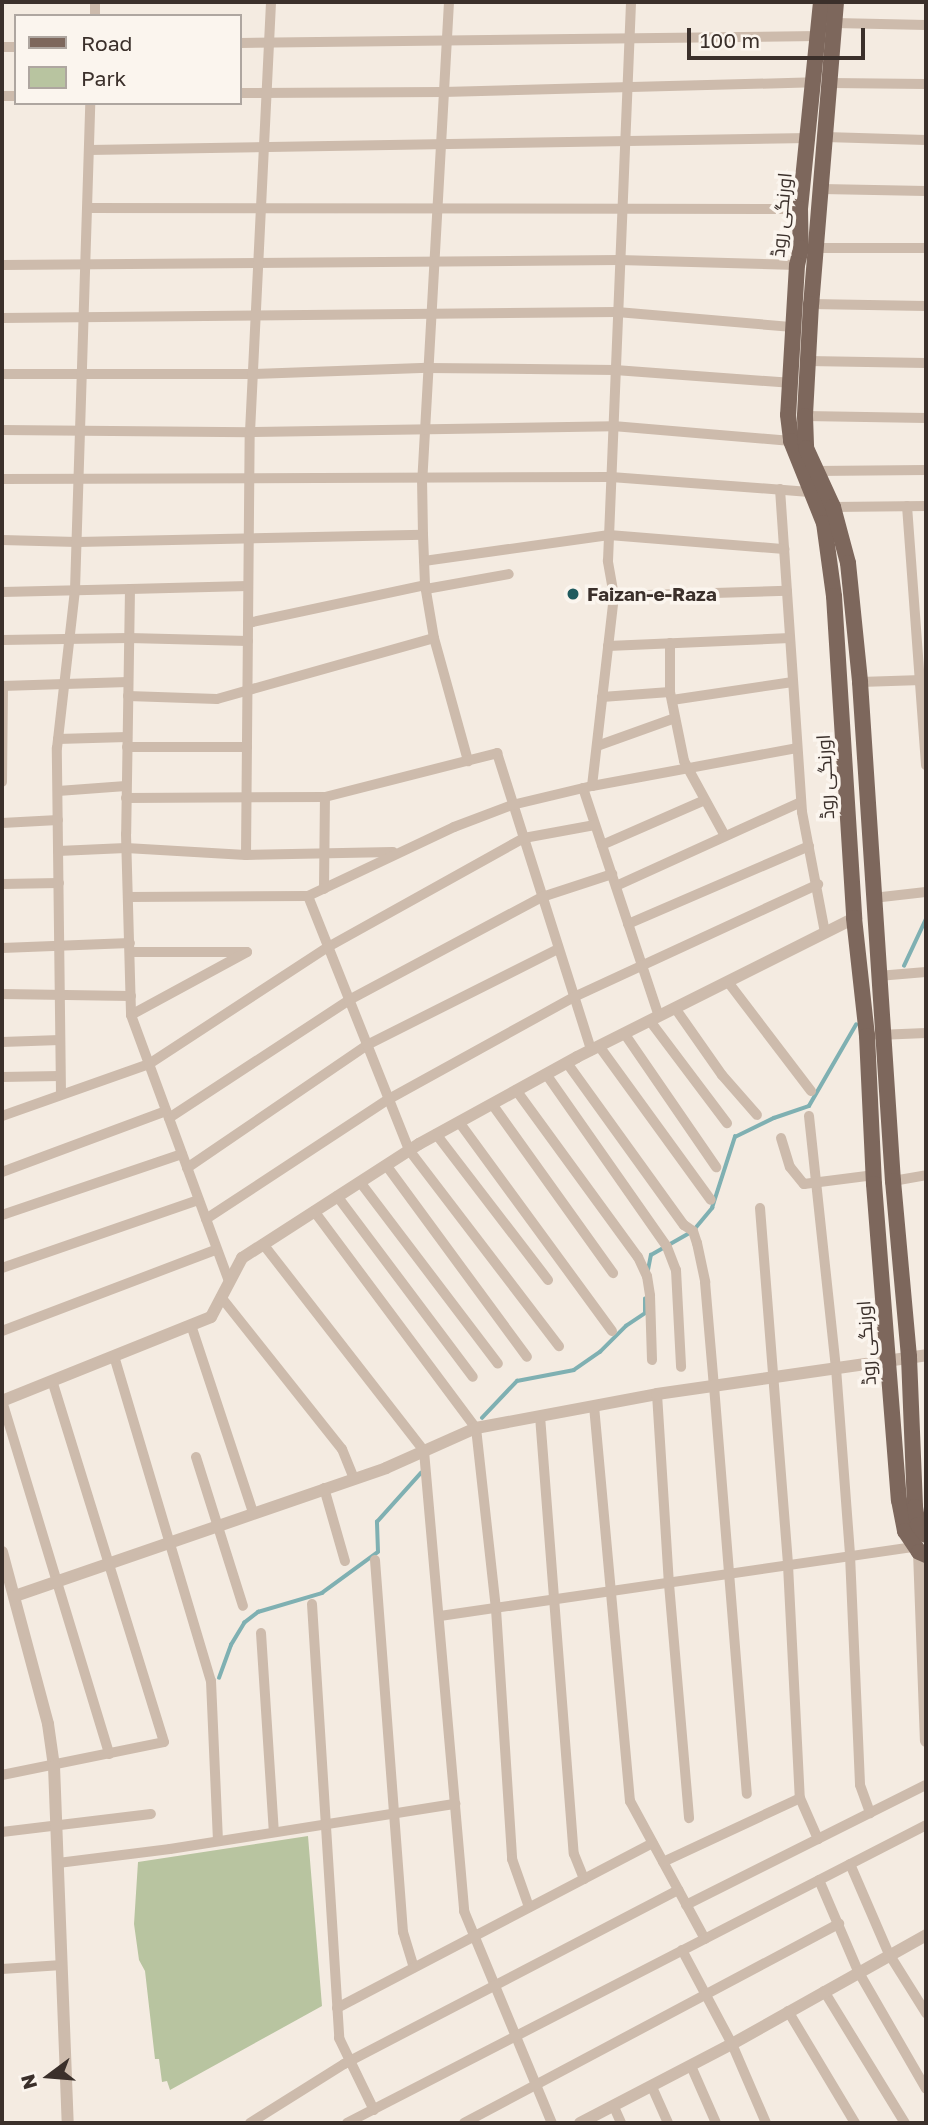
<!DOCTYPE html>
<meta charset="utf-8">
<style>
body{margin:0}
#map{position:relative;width:928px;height:2125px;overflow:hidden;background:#f4ebe1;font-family:"Golos Text",Cairo,sans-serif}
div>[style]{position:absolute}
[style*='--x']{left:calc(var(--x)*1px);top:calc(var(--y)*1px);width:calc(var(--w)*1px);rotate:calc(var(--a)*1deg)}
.green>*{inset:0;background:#b8c4a0}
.stream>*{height:3.5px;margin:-1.75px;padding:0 1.75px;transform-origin:1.75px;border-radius:1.75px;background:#7fb0b2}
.minor>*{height:10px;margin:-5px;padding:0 5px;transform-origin:5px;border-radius:5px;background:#cdbbac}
.tertiary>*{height:12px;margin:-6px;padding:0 6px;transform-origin:6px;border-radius:6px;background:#cdbbac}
.primary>*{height:16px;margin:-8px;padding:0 8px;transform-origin:8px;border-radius:8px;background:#7d675c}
.dots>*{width:19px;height:19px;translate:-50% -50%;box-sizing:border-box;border:4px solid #fbf5ee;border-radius:50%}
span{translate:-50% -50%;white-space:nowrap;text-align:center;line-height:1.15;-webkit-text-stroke:7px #fbf5ee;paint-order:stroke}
.street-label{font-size:19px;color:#3b302b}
.poi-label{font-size:19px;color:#3b302b;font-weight:700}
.left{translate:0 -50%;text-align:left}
.frame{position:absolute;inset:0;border:4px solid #3b302b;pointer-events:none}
.legend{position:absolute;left:14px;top:14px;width:228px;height:91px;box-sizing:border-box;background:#fbf5ee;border:2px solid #aea6a0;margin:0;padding:9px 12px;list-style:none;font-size:21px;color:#3b302b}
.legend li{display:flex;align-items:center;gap:14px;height:35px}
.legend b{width:35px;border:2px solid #aea6a0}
.north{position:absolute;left:14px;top:2041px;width:70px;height:70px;-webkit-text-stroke:5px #fbf5ee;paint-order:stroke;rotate:254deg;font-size:19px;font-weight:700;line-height:28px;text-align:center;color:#3b302b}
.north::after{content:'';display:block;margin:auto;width:24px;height:32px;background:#3b302b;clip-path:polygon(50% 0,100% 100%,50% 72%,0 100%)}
.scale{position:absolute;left:687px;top:28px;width:178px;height:32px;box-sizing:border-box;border:4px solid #3b302b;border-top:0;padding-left:9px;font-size:21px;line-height:24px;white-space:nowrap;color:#3b302b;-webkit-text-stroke:5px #fbf5ee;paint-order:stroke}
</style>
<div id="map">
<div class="green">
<div style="clip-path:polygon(308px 1836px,322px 2006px,170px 2090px,167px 2081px,162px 2082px,159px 2059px,155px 2059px,145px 1971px,139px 1960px,134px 1924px,138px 1862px)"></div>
</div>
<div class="stream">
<div style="--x:904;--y:966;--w:52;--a:-64.9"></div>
<div style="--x:648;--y:1270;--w:15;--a:-79"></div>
<div style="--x:651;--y:1255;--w:48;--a:-29.7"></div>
<div style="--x:693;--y:1231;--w:30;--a:-50"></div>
<div style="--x:712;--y:1208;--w:75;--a:-72.1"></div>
<div style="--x:735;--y:1137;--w:43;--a:-26"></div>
<div style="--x:774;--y:1118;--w:37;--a:-19"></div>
<div style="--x:809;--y:1106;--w:94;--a:-59.9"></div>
<div style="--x:482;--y:1418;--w:51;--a:-46.6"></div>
<div style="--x:517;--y:1381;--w:58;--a:-10.9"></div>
<div style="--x:574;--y:1370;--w:32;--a:-35"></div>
<div style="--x:600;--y:1352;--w:37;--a:-45"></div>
<div style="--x:626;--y:1326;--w:23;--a:-34"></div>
<div style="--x:645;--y:1313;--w:14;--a:-90"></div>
<div style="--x:219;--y:1678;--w:35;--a:-70"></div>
<div style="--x:231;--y:1645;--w:26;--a:-59"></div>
<div style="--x:244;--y:1623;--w:18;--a:-38"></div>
<div style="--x:258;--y:1612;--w:67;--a:-16.5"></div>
<div style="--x:322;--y:1593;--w:69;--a:-36.2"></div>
<div style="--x:378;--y:1552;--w:30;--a:-92"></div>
<div style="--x:377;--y:1522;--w:66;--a:-48.1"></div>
</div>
<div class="minor">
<div style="--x:449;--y:2;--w:477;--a:93.2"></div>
<div style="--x:422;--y:478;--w:57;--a:89"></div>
<div style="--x:423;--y:535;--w:50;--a:87.7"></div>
<div style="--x:425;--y:585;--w:54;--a:80.4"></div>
<div style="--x:434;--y:638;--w:128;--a:74.5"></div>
<div style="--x:95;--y:16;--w:14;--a:-90"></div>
<div style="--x:835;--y:23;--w:91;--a:1.3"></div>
<div style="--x:240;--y:43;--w:579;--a:-0.69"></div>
<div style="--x:2;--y:47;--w:14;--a:0"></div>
<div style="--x:830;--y:83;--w:96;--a:0.6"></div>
<div style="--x:240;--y:93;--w:203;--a:-0.3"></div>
<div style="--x:443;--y:92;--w:371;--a:-1.5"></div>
<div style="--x:2;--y:96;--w:14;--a:0"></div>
<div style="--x:825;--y:137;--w:101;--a:1.7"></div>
<div style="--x:89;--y:150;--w:720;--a:-0.95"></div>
<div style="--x:822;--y:189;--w:104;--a:1.1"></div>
<div style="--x:88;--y:208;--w:712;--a:0.08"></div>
<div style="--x:812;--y:248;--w:114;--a:0"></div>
<div style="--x:2;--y:265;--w:617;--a:-0.46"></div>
<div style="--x:619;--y:260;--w:178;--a:1.6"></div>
<div style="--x:811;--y:304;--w:115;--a:1"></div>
<div style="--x:2;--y:318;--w:615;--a:-0.56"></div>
<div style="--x:617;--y:312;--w:177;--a:4.9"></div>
<div style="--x:808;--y:361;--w:118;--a:1"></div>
<div style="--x:2;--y:374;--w:250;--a:0"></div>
<div style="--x:252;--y:374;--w:176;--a:-2"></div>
<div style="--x:428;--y:368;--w:187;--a:0.6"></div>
<div style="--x:615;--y:370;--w:175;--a:4.2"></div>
<div style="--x:805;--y:416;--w:121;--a:0.9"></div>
<div style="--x:2;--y:430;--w:248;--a:0.5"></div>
<div style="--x:250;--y:432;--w:363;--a:-0.9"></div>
<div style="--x:613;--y:426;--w:179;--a:4.8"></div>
<div style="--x:815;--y:471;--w:111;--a:-0.5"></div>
<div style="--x:2;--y:479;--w:609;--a:-0.19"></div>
<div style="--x:611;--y:477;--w:202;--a:4.3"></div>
<div style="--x:780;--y:489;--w:324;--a:86.1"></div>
<div style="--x:802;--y:812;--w:123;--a:79.2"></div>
<div style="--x:907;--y:506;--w:260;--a:85.8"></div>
<div style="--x:833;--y:507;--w:93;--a:-0.6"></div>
<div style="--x:2;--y:540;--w:75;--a:1.5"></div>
<div style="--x:77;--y:542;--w:346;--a:-1.2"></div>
<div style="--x:424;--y:561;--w:187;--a:-8"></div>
<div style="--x:609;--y:535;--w:176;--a:4.6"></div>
<div style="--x:130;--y:589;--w:118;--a:-1.5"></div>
<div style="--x:426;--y:589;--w:84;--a:-10.2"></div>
<div style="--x:2;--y:592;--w:128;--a:-1.3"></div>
<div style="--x:130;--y:589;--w:245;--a:90.9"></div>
<div style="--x:126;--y:834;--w:181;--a:88.4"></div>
<div style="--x:131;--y:1015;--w:284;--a:69.8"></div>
<div style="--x:614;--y:596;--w:173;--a:-1.7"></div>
<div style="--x:248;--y:623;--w:181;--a:-12.1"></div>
<div style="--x:2;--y:640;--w:127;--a:-0.9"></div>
<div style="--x:129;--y:638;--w:119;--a:1.4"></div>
<div style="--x:670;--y:643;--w:49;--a:90"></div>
<div style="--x:670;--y:692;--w:70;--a:78.5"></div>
<div style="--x:684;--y:761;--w:85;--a:61.3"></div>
<div style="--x:608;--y:646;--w:182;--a:-2.5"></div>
<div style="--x:860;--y:682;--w:62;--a:-1.8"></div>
<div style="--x:2;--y:686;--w:126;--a:-1.8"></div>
<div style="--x:128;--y:696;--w:89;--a:1.9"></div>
<div style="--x:217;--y:699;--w:225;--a:-15.7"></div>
<div style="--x:602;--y:697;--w:68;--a:-4.2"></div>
<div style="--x:672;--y:700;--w:122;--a:-8.5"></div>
<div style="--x:58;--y:739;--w:69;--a:-1.7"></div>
<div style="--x:597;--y:746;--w:83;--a:-19.7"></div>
<div style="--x:127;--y:747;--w:120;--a:0"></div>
<div style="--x:2;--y:782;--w:96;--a:-89.4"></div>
<div style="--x:592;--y:786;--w:208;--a:-10.5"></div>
<div style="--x:583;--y:788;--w:240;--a:71.6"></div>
<div style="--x:58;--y:791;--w:68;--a:-4.2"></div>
<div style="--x:126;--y:798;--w:199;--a:-0.3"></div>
<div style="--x:325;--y:797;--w:178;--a:-14.3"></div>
<div style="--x:497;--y:753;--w:312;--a:72.4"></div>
<div style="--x:2;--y:823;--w:56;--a:-3.1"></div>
<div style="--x:602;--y:845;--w:112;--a:-23.6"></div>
<div style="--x:58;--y:851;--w:68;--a:-2.5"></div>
<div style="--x:126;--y:848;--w:120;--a:3.3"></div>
<div style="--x:246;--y:855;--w:147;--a:-1.2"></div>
<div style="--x:246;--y:855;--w:423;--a:-89.5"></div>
<div style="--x:250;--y:432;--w:431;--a:-87.2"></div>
<div style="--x:2;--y:884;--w:57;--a:-1"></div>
<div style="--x:616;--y:886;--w:203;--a:-24.4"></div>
<div style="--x:324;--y:889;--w:92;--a:-89.4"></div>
<div style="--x:308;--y:896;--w:273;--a:68.3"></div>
<div style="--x:409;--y:1150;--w:247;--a:52.6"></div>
<div style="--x:128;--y:897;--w:180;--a:-0.3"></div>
<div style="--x:308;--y:896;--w:161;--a:-25.3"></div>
<div style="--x:454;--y:827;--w:62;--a:-20.8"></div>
<div style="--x:512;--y:805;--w:82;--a:-13.4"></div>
<div style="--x:592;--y:786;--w:191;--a:-83.4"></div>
<div style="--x:614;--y:596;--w:36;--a:-100"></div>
<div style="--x:608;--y:561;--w:559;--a:-87.64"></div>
<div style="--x:873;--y:898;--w:53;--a:-6.5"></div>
<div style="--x:628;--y:924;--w:197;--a:-23.3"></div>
<div style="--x:2;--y:948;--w:128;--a:-2.2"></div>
<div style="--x:130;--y:952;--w:117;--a:0"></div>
<div style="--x:247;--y:952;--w:132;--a:151.5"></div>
<div style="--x:878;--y:976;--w:48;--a:-4.8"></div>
<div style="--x:728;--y:982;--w:137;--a:52.7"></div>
<div style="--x:2;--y:994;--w:129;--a:0.9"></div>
<div style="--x:675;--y:1008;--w:82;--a:55"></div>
<div style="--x:722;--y:1075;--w:53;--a:48.8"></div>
<div style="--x:650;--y:1021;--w:128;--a:53"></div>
<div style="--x:624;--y:1033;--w:163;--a:55.5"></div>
<div style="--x:878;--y:1035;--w:48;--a:-2.4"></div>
<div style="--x:2;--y:1042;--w:58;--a:-2"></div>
<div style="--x:599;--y:1046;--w:190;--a:54"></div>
<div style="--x:567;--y:1063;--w:200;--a:54.2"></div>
<div style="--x:684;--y:1225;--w:11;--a:34"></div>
<div style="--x:693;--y:1231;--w:13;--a:72"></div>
<div style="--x:697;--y:1243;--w:40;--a:78"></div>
<div style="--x:705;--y:1282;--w:104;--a:85.1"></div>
<div style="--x:714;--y:1386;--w:409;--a:85.4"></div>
<div style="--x:546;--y:1074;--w:211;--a:55"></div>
<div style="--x:667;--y:1247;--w:25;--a:69"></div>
<div style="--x:676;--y:1270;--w:97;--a:87"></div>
<div style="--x:2;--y:1077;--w:58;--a:-1"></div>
<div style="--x:516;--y:1090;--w:207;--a:53.9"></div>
<div style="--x:638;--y:1257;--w:21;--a:65"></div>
<div style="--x:647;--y:1276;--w:20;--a:81"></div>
<div style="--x:650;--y:1296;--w:64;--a:88.2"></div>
<div style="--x:61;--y:1094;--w:346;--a:-90.7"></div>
<div style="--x:57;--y:748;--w:159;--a:-83.5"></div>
<div style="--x:75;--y:590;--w:487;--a:-88.2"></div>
<div style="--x:492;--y:1104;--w:208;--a:54.4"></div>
<div style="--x:2;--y:1116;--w:156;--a:-19.5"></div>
<div style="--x:149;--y:1064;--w:214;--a:-33.2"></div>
<div style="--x:328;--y:947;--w:224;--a:-29.1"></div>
<div style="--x:524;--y:838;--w:72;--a:-10.4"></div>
<div style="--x:809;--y:1116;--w:253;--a:83.9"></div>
<div style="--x:836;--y:1368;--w:188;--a:85.7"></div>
<div style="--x:850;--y:1555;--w:230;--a:87.5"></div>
<div style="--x:860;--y:1785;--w:30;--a:70"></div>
<div style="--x:169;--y:1118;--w:215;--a:-33.2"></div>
<div style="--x:349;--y:1000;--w:219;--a:-28.1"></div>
<div style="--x:542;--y:897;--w:74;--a:-18.2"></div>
<div style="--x:459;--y:1122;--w:259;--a:53.8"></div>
<div style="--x:436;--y:1134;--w:184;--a:52.5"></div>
<div style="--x:781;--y:1138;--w:30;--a:73"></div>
<div style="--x:790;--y:1167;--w:22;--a:51"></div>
<div style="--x:804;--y:1184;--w:71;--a:-7.3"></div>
<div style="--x:386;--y:1165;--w:238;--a:53.7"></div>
<div style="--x:187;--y:1168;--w:218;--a:-34.3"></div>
<div style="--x:367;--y:1045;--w:214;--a:-26.7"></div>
<div style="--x:2;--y:1172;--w:175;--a:-20.4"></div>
<div style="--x:893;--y:1181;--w:34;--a:-10"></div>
<div style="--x:360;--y:1182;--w:228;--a:52.8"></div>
<div style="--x:337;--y:1196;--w:226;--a:53.1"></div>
<div style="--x:760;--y:1208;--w:358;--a:85.5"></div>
<div style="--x:788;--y:1565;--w:233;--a:87.1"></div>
<div style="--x:800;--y:1798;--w:45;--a:66.3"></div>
<div style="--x:314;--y:1211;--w:271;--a:53.3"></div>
<div style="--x:476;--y:1428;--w:182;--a:83.7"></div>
<div style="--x:496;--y:1609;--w:251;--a:86.3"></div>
<div style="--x:512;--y:1859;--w:51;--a:70.5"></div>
<div style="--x:2;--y:1215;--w:190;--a:-18.7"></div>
<div style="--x:206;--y:1219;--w:219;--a:-33.3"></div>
<div style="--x:389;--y:1099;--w:211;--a:-28.9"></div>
<div style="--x:574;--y:997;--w:269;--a:-24.8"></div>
<div style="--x:263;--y:1244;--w:262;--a:52.1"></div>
<div style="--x:424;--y:1451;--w:462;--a:85"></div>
<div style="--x:464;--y:1911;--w:230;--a:67.5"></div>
<div style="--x:2;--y:1268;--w:207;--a:-19.1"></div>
<div style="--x:221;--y:1297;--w:194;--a:51.5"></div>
<div style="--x:342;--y:1449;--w:31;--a:68"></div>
<div style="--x:191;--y:1325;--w:197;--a:71.7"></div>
<div style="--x:2;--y:1331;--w:228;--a:-20.8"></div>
<div style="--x:114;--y:1356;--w:339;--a:73.4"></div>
<div style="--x:211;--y:1681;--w:160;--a:87.5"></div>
<div style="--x:657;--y:1394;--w:190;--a:86.4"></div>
<div style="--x:669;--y:1584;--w:235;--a:85.1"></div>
<div style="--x:2;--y:1401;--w:369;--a:73.1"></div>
<div style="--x:594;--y:1406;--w:397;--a:84.8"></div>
<div style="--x:630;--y:1801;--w:157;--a:61.5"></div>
<div style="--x:540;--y:1416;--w:439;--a:85.6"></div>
<div style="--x:574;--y:1854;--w:27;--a:68"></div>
<div style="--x:196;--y:1457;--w:156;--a:72.5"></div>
<div style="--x:324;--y:1488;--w:76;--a:74"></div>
<div style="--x:375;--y:1560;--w:373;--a:85.7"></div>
<div style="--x:403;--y:1932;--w:37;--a:73"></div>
<div style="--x:312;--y:1604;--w:435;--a:86.4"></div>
<div style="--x:339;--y:2038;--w:80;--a:64.1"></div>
<div style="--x:440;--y:1616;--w:479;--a:-8.3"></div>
<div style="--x:261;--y:1633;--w:199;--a:86.3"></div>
<div style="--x:2;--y:1775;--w:165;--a:-11.5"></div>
<div style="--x:164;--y:1742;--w:378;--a:-107.2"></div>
<div style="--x:2;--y:1832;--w:150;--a:-6.9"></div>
<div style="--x:663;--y:1862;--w:151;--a:-25"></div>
<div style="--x:58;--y:1863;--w:113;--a:-7.1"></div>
<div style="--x:170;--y:1849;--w:289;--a:-9"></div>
<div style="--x:850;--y:1864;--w:98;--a:66.6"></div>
<div style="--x:889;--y:1954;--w:70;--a:57.9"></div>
<div style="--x:819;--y:1880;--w:99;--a:66.8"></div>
<div style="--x:858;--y:1971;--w:136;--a:60"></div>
<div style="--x:686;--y:1905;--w:268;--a:-26.6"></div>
<div style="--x:682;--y:1950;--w:106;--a:62"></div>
<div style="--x:732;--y:2044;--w:86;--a:66.7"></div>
<div style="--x:2;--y:1969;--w:60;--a:-3.8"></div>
<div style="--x:824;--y:1991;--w:155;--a:58.5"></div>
<div style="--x:337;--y:2008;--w:356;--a:-27.6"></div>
<div style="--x:788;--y:2011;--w:131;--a:59.1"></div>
<div style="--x:691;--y:2066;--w:62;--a:66.3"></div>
<div style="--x:652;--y:2087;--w:39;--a:66"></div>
<div style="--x:614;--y:2107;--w:17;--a:66"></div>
<div style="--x:250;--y:2123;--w:111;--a:-32.1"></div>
<div style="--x:344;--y:2064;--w:377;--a:-27.5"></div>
<div style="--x:347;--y:2123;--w:651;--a:-27.23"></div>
<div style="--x:464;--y:2123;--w:425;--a:-28"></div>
</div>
<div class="tertiary">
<div style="--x:2;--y:1401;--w:225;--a:-21.9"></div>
<div style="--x:211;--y:1317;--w:67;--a:-62.3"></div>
<div style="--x:242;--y:1258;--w:211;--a:-32.8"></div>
<div style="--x:419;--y:1144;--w:180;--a:-28.8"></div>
<div style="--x:577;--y:1057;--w:310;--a:-26.6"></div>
<div style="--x:2;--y:1552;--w:178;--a:75"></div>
<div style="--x:48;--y:1724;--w:42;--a:81.9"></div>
<div style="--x:54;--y:1766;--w:357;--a:87.8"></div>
<div style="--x:919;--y:1552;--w:189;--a:87.9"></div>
<div style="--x:15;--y:1596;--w:392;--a:-19"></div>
<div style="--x:386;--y:1468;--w:98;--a:-24"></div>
<div style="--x:476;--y:1428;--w:184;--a:-10.6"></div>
<div style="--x:657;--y:1394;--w:272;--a:-8.2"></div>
<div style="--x:580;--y:2123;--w:171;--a:-27.5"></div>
<div style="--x:732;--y:2044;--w:223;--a:-29.3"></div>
</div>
<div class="primary">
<div style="--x:821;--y:2;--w:208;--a:95.8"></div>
<div style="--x:800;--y:209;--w:39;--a:89"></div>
<div style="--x:801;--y:248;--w:17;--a:103"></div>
<div style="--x:797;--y:265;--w:150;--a:93.4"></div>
<div style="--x:788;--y:415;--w:26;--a:83"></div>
<div style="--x:791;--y:441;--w:88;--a:68.1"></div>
<div style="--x:824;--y:523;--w:74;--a:82.2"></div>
<div style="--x:834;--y:596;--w:323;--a:86.4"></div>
<div style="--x:854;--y:918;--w:119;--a:83.7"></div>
<div style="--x:867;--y:1036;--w:148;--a:87.3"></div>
<div style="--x:874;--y:1184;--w:317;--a:85.5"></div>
<div style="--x:899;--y:1500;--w:32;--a:79"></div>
<div style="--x:905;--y:1531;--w:25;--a:56"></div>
<div style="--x:919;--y:1552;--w:8;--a:23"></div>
<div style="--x:836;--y:2;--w:303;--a:94.7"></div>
<div style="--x:811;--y:304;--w:112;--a:93.1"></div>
<div style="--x:805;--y:416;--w:32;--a:88"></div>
<div style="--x:806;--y:448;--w:65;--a:65.4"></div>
<div style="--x:833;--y:507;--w:58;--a:75"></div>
<div style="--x:848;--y:563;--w:120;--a:84.2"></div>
<div style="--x:860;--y:682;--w:500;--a:86.22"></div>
<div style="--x:893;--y:1181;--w:177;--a:84.8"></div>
<div style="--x:909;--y:1357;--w:150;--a:87.7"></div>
<div style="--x:915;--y:1507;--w:18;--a:81"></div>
<div style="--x:918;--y:1525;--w:13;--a:51"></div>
</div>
<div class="dots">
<div style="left:573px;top:594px;background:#1f5a5e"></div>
</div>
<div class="street-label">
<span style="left:781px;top:215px;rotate:-85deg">اورنگی روڈ</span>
<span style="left:825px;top:777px;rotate:-93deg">اورنگی روڈ</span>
<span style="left:866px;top:1343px;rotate:-94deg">اورنگی روڈ</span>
</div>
<div class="poi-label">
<span class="left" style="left:587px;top:594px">Faizan-e-Raza</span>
</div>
<div class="frame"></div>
<ul class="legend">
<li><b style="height:9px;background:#7d675c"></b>Road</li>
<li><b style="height:19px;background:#b8c4a0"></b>Park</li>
</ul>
<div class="north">N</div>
<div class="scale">100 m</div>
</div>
